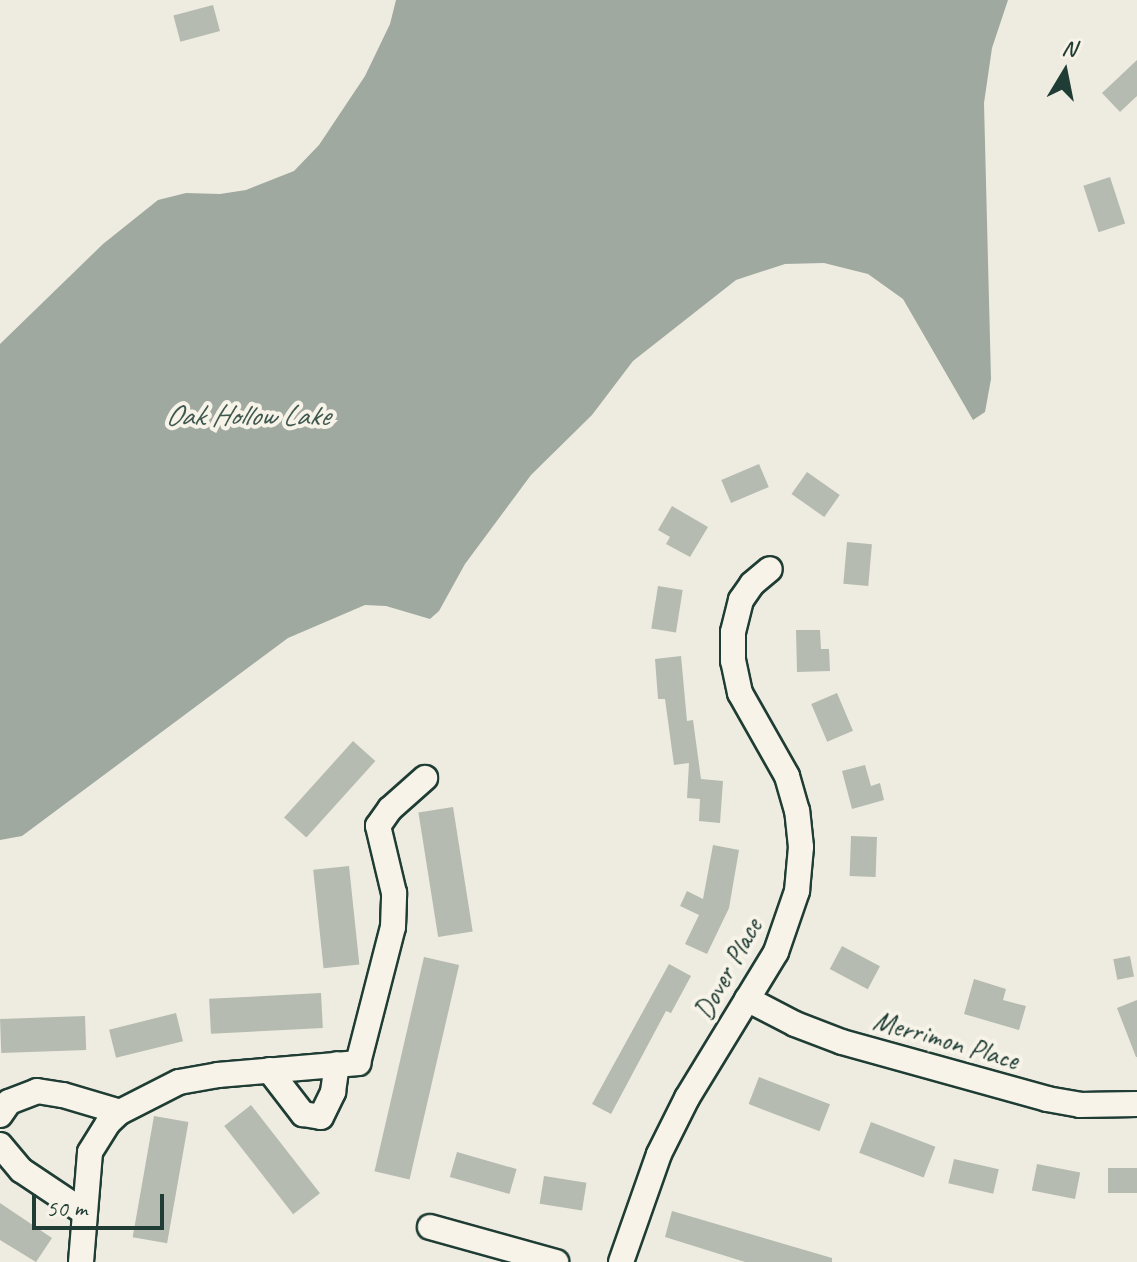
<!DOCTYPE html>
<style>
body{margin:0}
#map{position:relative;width:1137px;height:1262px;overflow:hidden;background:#eeece1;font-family:Caveat,sans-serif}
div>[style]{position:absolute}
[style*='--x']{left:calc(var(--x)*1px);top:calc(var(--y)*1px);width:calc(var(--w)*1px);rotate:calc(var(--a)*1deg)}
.water>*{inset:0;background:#9fa99f}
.building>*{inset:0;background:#b5bbb0;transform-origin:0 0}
.roads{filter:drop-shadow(2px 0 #1f3d34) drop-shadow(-2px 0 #1f3d34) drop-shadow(0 2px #1f3d34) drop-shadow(0 -2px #1f3d34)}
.minor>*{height:24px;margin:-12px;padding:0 12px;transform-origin:12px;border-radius:12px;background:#f7f3e8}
span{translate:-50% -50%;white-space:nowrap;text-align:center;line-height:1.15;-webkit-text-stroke:8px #f7f3e8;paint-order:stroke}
.street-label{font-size:28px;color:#1f3d34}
.water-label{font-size:30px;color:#3f584f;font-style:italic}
.north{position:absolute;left:1025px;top:32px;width:80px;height:80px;-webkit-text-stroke:6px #f7f3e8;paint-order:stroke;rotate:10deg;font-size:22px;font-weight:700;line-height:32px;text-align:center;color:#1f3d34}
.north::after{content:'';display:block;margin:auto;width:28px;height:36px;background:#1f3d34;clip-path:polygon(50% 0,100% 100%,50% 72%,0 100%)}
.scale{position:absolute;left:32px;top:1194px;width:132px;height:36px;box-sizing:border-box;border:4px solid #1f3d34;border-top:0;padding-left:10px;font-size:24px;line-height:28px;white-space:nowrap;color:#1f3d34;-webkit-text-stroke:6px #f7f3e8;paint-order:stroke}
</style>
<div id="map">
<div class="water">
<div style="clip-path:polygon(396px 0,1008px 0,992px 48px,984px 103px,991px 379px,985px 412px,973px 420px,903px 299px,868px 274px,824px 263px,785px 264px,736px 280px,633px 361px,592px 415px,531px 475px,465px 564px,439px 611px,430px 619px,386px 606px,365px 605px,288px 638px,22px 836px,0 840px,0 344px,103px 244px,158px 200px,186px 193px,220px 194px,246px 190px,294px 171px,319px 145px,365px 76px,390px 24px)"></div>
</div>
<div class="building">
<div style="left:213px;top:5px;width:27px;height:41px;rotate:75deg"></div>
<div style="clip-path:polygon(1137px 60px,1137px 96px,1120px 112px,1102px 93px)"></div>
<div style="left:1110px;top:177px;width:49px;height:28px;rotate:72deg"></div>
<div style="left:759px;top:464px;width:25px;height:41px;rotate:67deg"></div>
<div style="left:807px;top:472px;width:40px;height:27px;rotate:35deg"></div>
<div style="clip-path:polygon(672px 506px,708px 527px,690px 557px,666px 544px,670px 537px,658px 530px)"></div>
<div style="left:847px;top:542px;width:25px;height:42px;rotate:5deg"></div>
<div style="left:658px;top:586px;width:25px;height:43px;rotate:9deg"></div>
<div style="clip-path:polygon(796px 630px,820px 630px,821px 649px,829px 649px,830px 671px,797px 672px)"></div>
<div style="clip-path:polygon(681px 656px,687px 721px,693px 720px,701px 779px,723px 781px,720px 823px,699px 821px,700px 799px,687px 798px,689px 763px,674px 765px,665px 699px,658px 699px,655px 659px)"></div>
<div style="left:837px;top:693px;width:41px;height:28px;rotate:67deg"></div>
<div style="left:353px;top:741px;width:30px;height:103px;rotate:42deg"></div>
<div style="clip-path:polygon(865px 765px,871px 786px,880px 783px,884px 800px,852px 809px,842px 771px)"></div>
<div style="left:453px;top:807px;width:126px;height:35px;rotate:81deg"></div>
<div style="left:851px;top:836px;width:26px;height:40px;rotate:2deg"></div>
<div style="clip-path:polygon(713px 845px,739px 850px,729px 908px,707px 954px,685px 944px,699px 915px,680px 906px,687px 891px,703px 899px)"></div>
<div style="left:349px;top:866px;width:99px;height:36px;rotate:84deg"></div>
<div style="left:842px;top:946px;width:43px;height:26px;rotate:28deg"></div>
<div style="left:1130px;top:956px;width:21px;height:17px;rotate:79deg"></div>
<div style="left:424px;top:957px;width:36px;height:220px;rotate:13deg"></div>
<div style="clip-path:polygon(669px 964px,691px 976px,671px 1013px,666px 1011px,611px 1114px,592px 1104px)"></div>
<div style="clip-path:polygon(974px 979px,1006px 989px,1003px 1000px,1026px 1006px,1019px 1030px,964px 1014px)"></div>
<div style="left:321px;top:993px;width:35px;height:112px;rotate:87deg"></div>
<div style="clip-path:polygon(1137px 1000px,1137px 1057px,1136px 1057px,1117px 1008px)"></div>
<div style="left:176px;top:1013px;width:29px;height:69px;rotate:76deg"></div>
<div style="left:85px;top:1016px;width:34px;height:85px;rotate:88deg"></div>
<div style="left:759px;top:1077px;width:76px;height:29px;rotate:21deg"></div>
<div style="left:251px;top:1105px;width:112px;height:34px;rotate:52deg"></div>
<div style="left:154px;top:1116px;width:35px;height:123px;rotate:10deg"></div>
<div style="left:871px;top:1122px;width:69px;height:33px;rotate:21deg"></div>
<div style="left:457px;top:1152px;width:62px;height:26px;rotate:16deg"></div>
<div style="left:954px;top:1159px;width:46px;height:25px;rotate:13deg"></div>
<div style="left:1037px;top:1164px;width:44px;height:27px;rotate:11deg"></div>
<div style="left:1137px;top:1168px;width:25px;height:29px;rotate:90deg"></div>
<div style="left:544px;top:1176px;width:43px;height:28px;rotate:9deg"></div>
<div style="clip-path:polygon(0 1203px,52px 1238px,36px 1262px,0 1240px)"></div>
<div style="clip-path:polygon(672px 1211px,832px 1258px,832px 1262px,745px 1262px,665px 1237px)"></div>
</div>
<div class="roads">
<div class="minor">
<div style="--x:747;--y:999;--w:54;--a:27.5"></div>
<div style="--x:795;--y:1024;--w:50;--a:21"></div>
<div style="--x:842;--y:1042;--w:213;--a:15.5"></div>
<div style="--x:1047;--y:1099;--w:34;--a:10"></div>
<div style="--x:1080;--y:1105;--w:57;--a:-1"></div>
<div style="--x:269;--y:1070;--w:56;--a:52.3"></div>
<div style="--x:303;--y:1114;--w:18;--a:9"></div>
<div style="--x:321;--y:1117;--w:28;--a:-64"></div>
<div style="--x:333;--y:1092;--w:28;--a:-82"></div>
<div style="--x:0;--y:1115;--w:16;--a:-55"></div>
<div style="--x:9;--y:1102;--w:30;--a:-21"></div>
<div style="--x:37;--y:1091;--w:26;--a:9"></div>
<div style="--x:63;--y:1095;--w:59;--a:16.6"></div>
<div style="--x:0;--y:1145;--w:33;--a:50"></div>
<div style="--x:21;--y:1170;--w:76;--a:33.7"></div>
<div style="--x:430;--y:1227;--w:131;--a:15.5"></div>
<div style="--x:81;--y:1262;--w:110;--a:-85.3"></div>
<div style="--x:90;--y:1152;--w:34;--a:-58"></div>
<div style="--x:108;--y:1123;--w:16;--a:-43"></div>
<div style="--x:120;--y:1112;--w:66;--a:-27"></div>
<div style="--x:179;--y:1082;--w:40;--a:-10"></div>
<div style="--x:218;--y:1075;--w:141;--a:-4.9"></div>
<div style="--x:358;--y:1063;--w:140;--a:-75.6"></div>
<div style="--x:393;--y:927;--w:34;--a:-88"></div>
<div style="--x:394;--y:893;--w:69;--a:-103.4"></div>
<div style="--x:378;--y:826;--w:21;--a:-55"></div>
<div style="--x:390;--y:809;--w:47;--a:-41.5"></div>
<div style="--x:621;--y:1262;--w:114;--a:-70.6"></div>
<div style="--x:659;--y:1154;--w:63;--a:-63.4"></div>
<div style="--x:687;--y:1098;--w:171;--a:-58.6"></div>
<div style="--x:776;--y:952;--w:65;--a:-71"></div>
<div style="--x:797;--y:891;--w:44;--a:-84.8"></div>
<div style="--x:801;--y:847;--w:36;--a:-96"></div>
<div style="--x:797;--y:811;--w:36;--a:-106"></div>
<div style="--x:787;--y:776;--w:95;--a:-119.5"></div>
<div style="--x:740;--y:693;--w:33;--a:-102"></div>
<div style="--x:733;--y:661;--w:29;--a:-90"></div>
<div style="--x:733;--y:632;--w:33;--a:-76"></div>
<div style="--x:741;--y:600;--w:19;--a:-55"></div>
<div style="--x:752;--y:584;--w:23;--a:-40"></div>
</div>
</div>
<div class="street-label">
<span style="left:728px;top:969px;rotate:-61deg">Dover Place</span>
<span style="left:946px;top:1040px;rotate:16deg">Merrimon Place</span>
</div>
<div class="water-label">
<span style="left:247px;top:415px">Oak Hollow Lake</span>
</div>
<div class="north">N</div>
<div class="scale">50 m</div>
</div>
